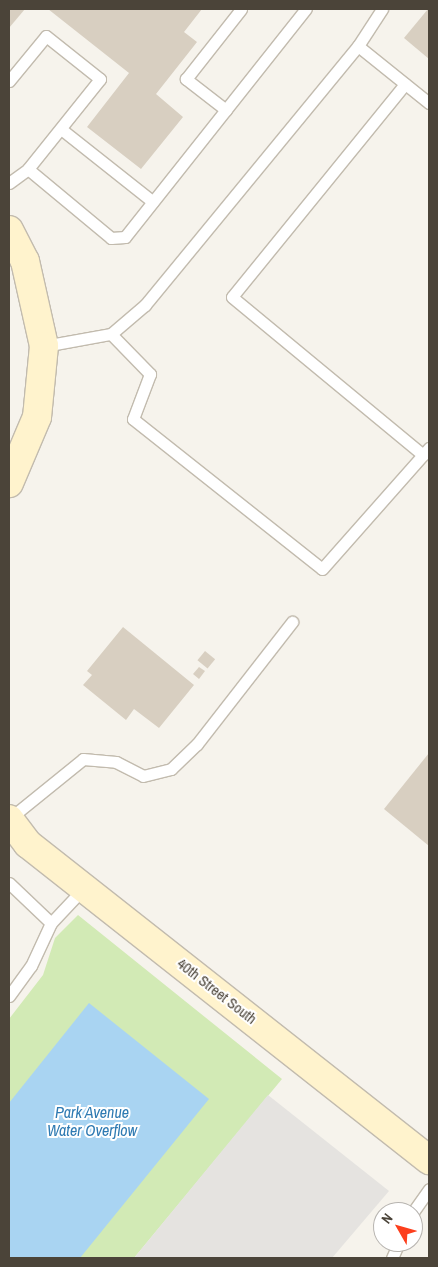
<!DOCTYPE html>
<style>
body{margin:0}
#map{position:relative;width:438px;height:1267px;overflow:hidden;background:#f6f3ec;font-family:"Archivo Narrow",sans-serif}
div>[style]{position:absolute}
[style*='--x']{left:calc(var(--x)*1px);top:calc(var(--y)*1px);width:calc(var(--w)*1px);rotate:calc(var(--a)*1deg)}
.green>*{inset:0;background:#d2eab5}
.parking>*{inset:0;background:#e5e3e0}
.water>*{inset:0;background:#a9d4f2}
.building>*{inset:0;background:#d8cfc1;transform-origin:0 0}
.roads{filter:drop-shadow(1px 0 #c2bbae) drop-shadow(-1px 0 #c2bbae) drop-shadow(0 1px #c2bbae) drop-shadow(0 -1px #c2bbae)}
.lane>*{height:11px;margin:-5.5px;padding:0 5.5px;transform-origin:5.5px;border-radius:5.5px;background:#fff}
.secondary>*{height:28px;margin:-14px;padding:0 14px;transform-origin:14px;border-radius:14px;background:#fff3cd}
span{translate:-50% -50%;white-space:nowrap;text-align:center;line-height:1.15;-webkit-text-stroke:4px #fff;paint-order:stroke}
.street-label{font-size:15px;color:#4b4439}
.water-label{font-size:16px;color:#2e7ab2;font-style:italic}
.frame{position:absolute;inset:0;border:10px solid #4b4439;pointer-events:none}
.north{position:absolute;left:373px;top:1202px;width:50px;height:50px;box-sizing:border-box;background:#fff;border:1px solid #b7b4b0;border-radius:50%;rotate:308deg;font-size:14px;font-weight:700;line-height:20px;text-align:center;color:#4b4439}
.north::after{content:'';display:block;margin:auto;width:18px;height:22px;background:#fc3f1d;clip-path:polygon(50% 0,100% 100%,50% 72%,0 100%)}
</style>
<div id="map">
<div class="green">
<div style="clip-path:polygon(78px 915px,282px 1079px,134px 1258px,9px 1258px,9px 1019px,43px 975px,55px 938px)"></div>
</div>
<div class="parking">
<div style="clip-path:polygon(268px 1095px,389px 1191px,332px 1258px,134px 1258px)"></div>
</div>
<div class="water">
<div style="clip-path:polygon(89px 1003px,209px 1099px,80px 1258px,9px 1258px,9px 1103px)"></div>
</div>
<div class="building">
<div style="clip-path:polygon(9px 9px,25px 9px,9px 28px)"></div>
<div style="clip-path:polygon(48px 9px,202px 9px,184px 32px,197px 42px,156px 94px,183px 117px,141px 169px,87px 127px,129px 73px)"></div>
<div style="clip-path:polygon(428px 9px,429px 9px,429px 59px,404px 38px)"></div>
<div style="clip-path:polygon(123px 627px,194px 685px,159px 728px,134px 709px,126px 720px,83px 685px,92px 675px,87px 671px)"></div>
<div style="left:205px;top:651px;width:13px;height:12px;rotate:39deg"></div>
<div style="clip-path:polygon(199px 667px,205px 671px,199px 679px,193px 674px)"></div>
<div style="clip-path:polygon(429px 753px,429px 846px,384px 809px)"></div>
</div>
<div class="roads">
<div class="lane">
<div style="--x:358;--y:46;--w:91;--a:38.8"></div>
<div style="--x:9;--y:81;--w:58;--a:-50.6"></div>
<div style="--x:46;--y:36;--w:69;--a:38.5"></div>
<div style="--x:100;--y:79;--w:115;--a:128.7"></div>
<div style="--x:405;--y:84;--w:274;--a:129.1"></div>
<div style="--x:232;--y:297;--w:248;--a:39.6"></div>
<div style="--x:226;--y:110;--w:51;--a:-142.2"></div>
<div style="--x:186;--y:79;--w:89;--a:-51.8"></div>
<div style="--x:61;--y:129;--w:117;--a:38.4"></div>
<div style="--x:9;--y:183;--w:24;--a:-36"></div>
<div style="--x:28;--y:169;--w:108;--a:39.7"></div>
<div style="--x:111;--y:238;--w:14;--a:-4"></div>
<div style="--x:125;--y:237;--w:291;--a:-51.6"></div>
<div style="--x:111;--y:334;--w:56;--a:45.7"></div>
<div style="--x:150;--y:374;--w:48;--a:110.7"></div>
<div style="--x:133;--y:419;--w:241;--a:38.4"></div>
<div style="--x:322;--y:569;--w:162;--a:-48.5"></div>
<div style="--x:44;--y:346;--w:68;--a:-10.2"></div>
<div style="--x:111;--y:334;--w:45;--a:-40.5"></div>
<div style="--x:145;--y:305;--w:335;--a:-50.6"></div>
<div style="--x:358;--y:46;--w:44;--a:-57"></div>
<div style="--x:9;--y:819;--w:95;--a:-39"></div>
<div style="--x:83;--y:759;--w:33;--a:5"></div>
<div style="--x:116;--y:762;--w:30;--a:27"></div>
<div style="--x:143;--y:776;--w:29;--a:-14"></div>
<div style="--x:171;--y:769;--w:36;--a:-44"></div>
<div style="--x:197;--y:744;--w:155;--a:-52.1"></div>
<div style="--x:9;--y:883;--w:58;--a:43.6"></div>
<div style="--x:9;--y:996;--w:37;--a:-54"></div>
<div style="--x:31;--y:966;--w:47;--a:-65.1"></div>
<div style="--x:51;--y:923;--w:47;--a:-46.7"></div>
<div style="--x:413;--y:1212;--w:28;--a:-55"></div>
<div style="--x:392;--y:1258;--w:17;--a:-66"></div>
</div>
<div class="secondary">
<div style="--x:9;--y:230;--w:35;--a:63"></div>
<div style="--x:25;--y:261;--w:87;--a:77.4"></div>
<div style="--x:44;--y:346;--w:71;--a:95.6"></div>
<div style="--x:37;--y:417;--w:72;--a:113"></div>
<div style="--x:9;--y:819;--w:31;--a:53"></div>
<div style="--x:28;--y:844;--w:511;--a:38.24"></div>
</div>
</div>
<div class="street-label">
<span style="left:217px;top:991px;rotate:38deg">40th Street South</span>
</div>
<div class="water-label">
<span style="left:92px;top:1121px">Park Avenue<br>Water Overflow</span>
</div>
<div class="frame"></div>
<div class="north">N</div>
</div>
